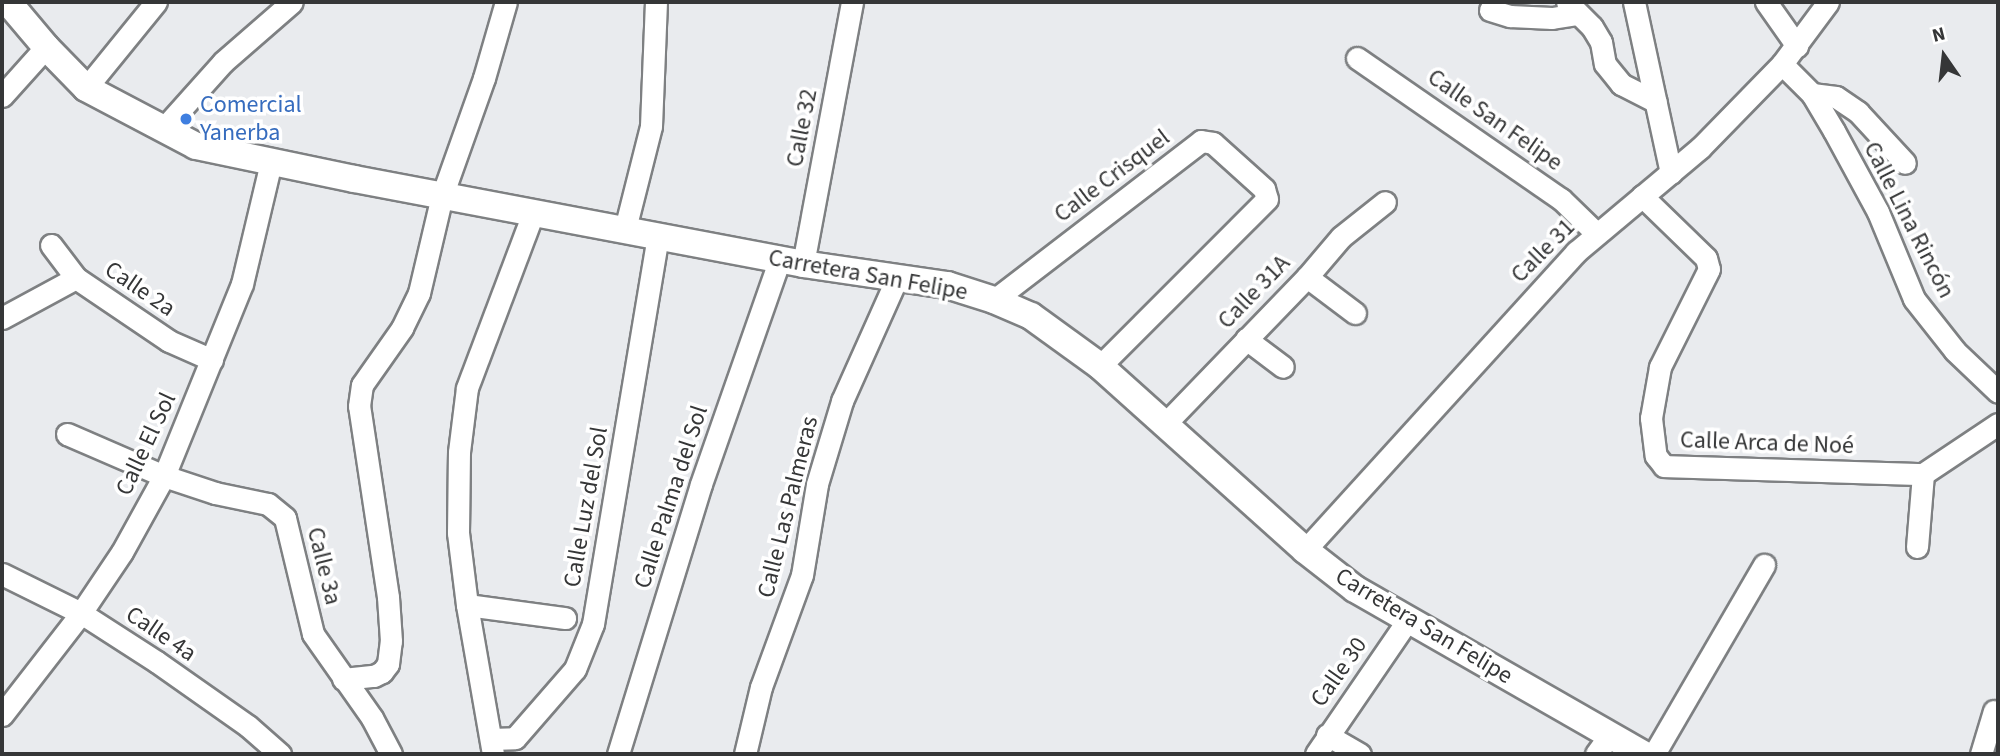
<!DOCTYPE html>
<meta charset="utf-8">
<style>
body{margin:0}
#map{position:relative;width:2000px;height:756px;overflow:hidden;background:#e9ebee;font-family:"Source Sans 3",sans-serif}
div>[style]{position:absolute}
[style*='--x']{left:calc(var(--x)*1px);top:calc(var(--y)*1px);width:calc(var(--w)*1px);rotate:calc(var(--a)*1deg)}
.roads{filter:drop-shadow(2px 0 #7e8082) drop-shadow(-2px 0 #7e8082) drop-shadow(0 2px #7e8082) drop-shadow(0 -2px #7e8082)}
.minor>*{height:21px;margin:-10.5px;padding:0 10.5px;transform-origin:10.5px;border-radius:10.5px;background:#fff}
.major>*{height:26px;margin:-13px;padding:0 13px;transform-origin:13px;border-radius:13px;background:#fff}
.dots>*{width:19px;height:19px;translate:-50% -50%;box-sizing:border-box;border:4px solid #fff;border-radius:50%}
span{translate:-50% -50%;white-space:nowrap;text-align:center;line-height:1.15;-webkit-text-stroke:7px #fff;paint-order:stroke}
.shop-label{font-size:24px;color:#366cbe}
.left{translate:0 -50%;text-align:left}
.street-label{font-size:24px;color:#353637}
.frame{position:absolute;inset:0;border:4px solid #353637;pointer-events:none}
.north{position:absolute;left:1909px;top:21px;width:70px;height:70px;-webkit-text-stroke:5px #fff;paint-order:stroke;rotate:346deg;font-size:19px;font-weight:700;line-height:28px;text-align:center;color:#353637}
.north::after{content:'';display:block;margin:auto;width:24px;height:32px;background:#353637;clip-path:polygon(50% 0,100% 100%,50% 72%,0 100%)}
</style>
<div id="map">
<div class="roads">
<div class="minor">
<div style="--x:1567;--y:2;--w:35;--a:45"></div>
<div style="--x:1592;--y:27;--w:17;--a:59"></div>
<div style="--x:1601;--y:42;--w:22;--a:80"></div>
<div style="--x:1605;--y:64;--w:26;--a:51"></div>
<div style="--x:1621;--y:84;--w:39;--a:27"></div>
<div style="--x:1634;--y:2;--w:175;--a:77.8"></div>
<div style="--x:1766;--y:2;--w:54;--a:54.8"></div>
<div style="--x:1490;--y:10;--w:21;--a:17"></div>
<div style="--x:1510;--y:16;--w:42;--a:2.7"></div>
<div style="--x:1552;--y:18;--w:26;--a:-9"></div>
<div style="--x:1357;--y:58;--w:248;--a:34.7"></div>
<div style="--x:1561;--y:199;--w:50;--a:44.2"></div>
<div style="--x:1782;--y:64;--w:42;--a:45"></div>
<div style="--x:1812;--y:94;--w:43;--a:59.3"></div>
<div style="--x:1834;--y:131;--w:92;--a:61.5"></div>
<div style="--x:1878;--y:212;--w:94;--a:67.5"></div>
<div style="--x:1914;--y:299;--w:66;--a:51.7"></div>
<div style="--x:1955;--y:351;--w:59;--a:43.6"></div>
<div style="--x:86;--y:88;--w:111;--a:-50.9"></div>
<div style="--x:1812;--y:94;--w:24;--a:7"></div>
<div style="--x:1836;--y:97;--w:27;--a:34"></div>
<div style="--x:1858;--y:112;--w:69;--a:47.3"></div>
<div style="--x:2;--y:96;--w:66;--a:-48.1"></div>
<div style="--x:164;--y:128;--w:89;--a:-48.2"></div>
<div style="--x:223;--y:62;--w:91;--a:-41"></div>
<div style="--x:1642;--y:196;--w:89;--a:44.1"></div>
<div style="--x:1706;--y:258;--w:11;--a:75"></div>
<div style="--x:1709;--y:269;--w:110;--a:116.6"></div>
<div style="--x:1660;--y:367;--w:52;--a:100"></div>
<div style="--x:1651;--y:418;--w:38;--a:83"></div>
<div style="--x:1656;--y:456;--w:13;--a:51"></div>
<div style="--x:1664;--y:466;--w:259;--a:1.8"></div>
<div style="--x:1923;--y:474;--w:90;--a:-33.7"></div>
<div style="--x:625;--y:229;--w:106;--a:-75.8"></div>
<div style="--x:651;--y:126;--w:124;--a:-87.7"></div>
<div style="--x:51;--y:245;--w:41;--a:52.9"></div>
<div style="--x:76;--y:278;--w:112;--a:34.1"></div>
<div style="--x:169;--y:341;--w:47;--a:23.8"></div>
<div style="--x:803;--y:264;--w:267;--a:-79.4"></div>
<div style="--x:1307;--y:277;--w:60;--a:36.9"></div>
<div style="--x:994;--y:300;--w:261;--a:-37.5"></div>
<div style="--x:1201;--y:141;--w:12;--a:9"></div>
<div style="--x:1213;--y:143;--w:69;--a:42"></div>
<div style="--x:1264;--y:189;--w:10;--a:73"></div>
<div style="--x:1267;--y:199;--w:236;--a:135"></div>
<div style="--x:2;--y:318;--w:84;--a:-28.4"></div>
<div style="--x:1246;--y:339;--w:46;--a:37.1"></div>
<div style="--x:1165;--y:424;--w:204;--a:-46"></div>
<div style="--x:1307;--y:277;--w:52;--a:-49.6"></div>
<div style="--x:1341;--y:237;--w:56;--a:-38.5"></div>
<div style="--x:67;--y:434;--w:106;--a:23.4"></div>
<div style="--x:164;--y:476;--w:54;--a:18.4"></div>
<div style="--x:215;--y:493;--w:54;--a:11.7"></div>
<div style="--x:268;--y:504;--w:22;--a:39"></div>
<div style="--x:285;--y:518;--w:119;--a:76.4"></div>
<div style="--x:313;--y:634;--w:103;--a:54.9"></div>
<div style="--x:372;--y:718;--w:41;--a:62.2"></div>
<div style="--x:1917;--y:547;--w:73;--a:-85.3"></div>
<div style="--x:1305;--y:550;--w:403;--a:-47.7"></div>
<div style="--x:1576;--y:252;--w:162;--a:-40"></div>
<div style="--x:1700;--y:148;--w:117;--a:-45.7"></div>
<div style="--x:1782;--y:64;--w:77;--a:-53.4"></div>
<div style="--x:2;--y:574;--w:88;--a:26.3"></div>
<div style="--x:81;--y:613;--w:90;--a:32.8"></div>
<div style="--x:157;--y:662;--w:111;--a:35.1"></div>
<div style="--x:248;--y:726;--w:43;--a:41.2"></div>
<div style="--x:467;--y:605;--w:99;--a:7.6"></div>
<div style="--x:343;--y:679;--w:31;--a:-6"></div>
<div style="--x:374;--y:676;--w:9;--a:-27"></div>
<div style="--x:382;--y:672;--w:10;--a:-53"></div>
<div style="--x:388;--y:664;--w:23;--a:-83"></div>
<div style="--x:391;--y:641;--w:44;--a:-93.9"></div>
<div style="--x:388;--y:597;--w:193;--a:-98.6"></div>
<div style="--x:359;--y:406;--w:21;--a:-82"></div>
<div style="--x:362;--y:385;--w:70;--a:-54.9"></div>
<div style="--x:402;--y:328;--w:39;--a:-64"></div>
<div style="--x:419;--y:293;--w:100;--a:-76.7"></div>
<div style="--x:442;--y:196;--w:125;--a:-70.4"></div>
<div style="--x:484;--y:78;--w:79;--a:-73.9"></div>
<div style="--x:2;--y:715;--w:129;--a:-52.2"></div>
<div style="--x:81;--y:613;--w:73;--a:-56.1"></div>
<div style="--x:122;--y:552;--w:87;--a:-61.1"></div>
<div style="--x:164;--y:476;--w:207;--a:-67.9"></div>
<div style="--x:242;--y:284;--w:125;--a:-76.6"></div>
<div style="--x:1327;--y:735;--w:38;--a:30"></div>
<div style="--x:491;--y:739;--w:24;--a:-2"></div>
<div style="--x:515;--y:738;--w:91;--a:-49"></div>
<div style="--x:575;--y:669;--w:48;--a:-68.2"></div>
<div style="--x:593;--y:624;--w:392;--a:-80.5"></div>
<div style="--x:493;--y:754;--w:151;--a:-99.9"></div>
<div style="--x:467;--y:605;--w:73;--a:-97.1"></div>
<div style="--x:458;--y:533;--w:81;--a:-89.3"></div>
<div style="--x:459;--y:452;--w:64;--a:-82.9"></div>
<div style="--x:467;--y:388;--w:187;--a:-69.3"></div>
<div style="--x:618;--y:754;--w:282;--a:-72.9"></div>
<div style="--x:701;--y:484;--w:238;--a:-70.7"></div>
<div style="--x:745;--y:754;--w:69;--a:-76.6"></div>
<div style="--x:761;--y:687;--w:119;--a:-69.9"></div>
<div style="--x:802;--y:575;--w:92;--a:-80.6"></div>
<div style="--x:817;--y:484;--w:87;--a:-73.2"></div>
<div style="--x:842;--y:401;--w:135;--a:-65.9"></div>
<div style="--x:1316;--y:754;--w:161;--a:-55.6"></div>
<div style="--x:1596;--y:754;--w:24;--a:-54"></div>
<div style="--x:1654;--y:754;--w:219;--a:-59.8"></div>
<div style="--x:1981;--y:754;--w:45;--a:-73.2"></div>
</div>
<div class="major">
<div style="--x:8;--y:2;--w:59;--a:49.8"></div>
<div style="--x:46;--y:47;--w:57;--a:45.7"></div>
<div style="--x:86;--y:88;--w:124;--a:27.8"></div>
<div style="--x:196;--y:146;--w:161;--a:11.8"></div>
<div style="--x:354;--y:179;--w:457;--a:10.7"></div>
<div style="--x:803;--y:264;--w:146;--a:8.3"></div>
<div style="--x:947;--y:285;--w:49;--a:17.7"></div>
<div style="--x:994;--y:300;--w:40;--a:23.4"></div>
<div style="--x:1031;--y:316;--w:85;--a:35.9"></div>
<div style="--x:1100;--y:366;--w:275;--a:41.9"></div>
<div style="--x:1305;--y:550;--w:63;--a:38"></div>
<div style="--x:1355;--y:589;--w:332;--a:29.8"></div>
</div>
</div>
<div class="dots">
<div style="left:186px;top:119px;background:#3f7fe0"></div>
</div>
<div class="shop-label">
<span class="left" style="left:200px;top:119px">Comercial<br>Yanerba</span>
</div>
<div class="street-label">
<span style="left:1495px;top:120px;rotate:35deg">Calle San Felipe</span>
<span style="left:802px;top:128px;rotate:-79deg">Calle 32</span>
<span style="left:1112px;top:176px;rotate:-37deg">Calle Crisquel</span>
<span style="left:1909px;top:220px;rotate:63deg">Calle Lina Rincón</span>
<span style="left:1543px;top:251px;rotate:-45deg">Calle 31</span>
<span style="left:868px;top:275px;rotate:10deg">Carretera San Felipe</span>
<span style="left:140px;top:289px;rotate:34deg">Calle 2a</span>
<span style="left:1254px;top:292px;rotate:-46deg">Calle 31A</span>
<span style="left:1767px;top:443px;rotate:2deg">Calle Arca de Noé</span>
<span style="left:146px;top:444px;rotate:-65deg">Calle El Sol</span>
<span style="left:671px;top:497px;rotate:-72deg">Calle Palma del Sol</span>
<span style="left:586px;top:507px;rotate:-80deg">Calle Luz del Sol</span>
<span style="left:788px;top:507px;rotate:-76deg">Calle Las Palmeras</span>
<span style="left:324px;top:566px;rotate:76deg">Calle 3a</span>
<span style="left:1424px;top:626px;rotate:31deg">Carretera San Felipe</span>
<span style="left:161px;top:634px;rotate:34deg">Calle 4a</span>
<span style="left:1339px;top:672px;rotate:-55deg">Calle 30</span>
</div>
<div class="frame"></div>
<div class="north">N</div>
</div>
